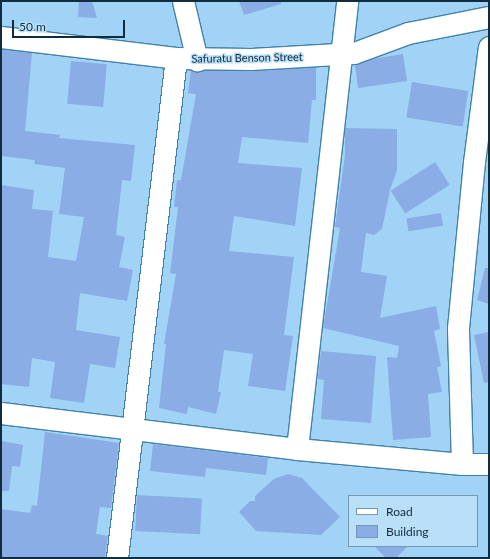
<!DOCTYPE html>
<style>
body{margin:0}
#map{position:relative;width:490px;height:559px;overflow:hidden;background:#a1d3f6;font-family:Lato,sans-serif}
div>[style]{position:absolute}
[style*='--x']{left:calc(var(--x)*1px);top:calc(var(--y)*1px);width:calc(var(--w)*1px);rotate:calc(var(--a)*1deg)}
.building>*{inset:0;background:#89ade4;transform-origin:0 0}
.roads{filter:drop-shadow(1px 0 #4282a9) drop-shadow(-1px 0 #4282a9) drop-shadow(0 1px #4282a9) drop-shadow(0 -1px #4282a9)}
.minor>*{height:21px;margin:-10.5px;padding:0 10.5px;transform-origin:10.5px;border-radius:10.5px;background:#fff}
span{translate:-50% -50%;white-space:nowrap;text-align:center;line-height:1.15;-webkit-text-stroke:3px #b9dff9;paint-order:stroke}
.street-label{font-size:11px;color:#112c3c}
.frame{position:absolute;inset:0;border:2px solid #112c3c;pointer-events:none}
.legend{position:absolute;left:348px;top:495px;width:130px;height:52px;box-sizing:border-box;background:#b9dff9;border:1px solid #7697ad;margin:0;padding:5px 7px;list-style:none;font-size:12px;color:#112c3c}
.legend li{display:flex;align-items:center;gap:8px;height:20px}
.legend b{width:20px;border:1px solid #7697ad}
.scale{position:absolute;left:12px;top:20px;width:113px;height:18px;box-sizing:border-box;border:2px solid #112c3c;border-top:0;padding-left:5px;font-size:12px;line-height:14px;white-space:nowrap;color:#112c3c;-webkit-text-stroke:3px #b9dff9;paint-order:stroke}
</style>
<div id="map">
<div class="building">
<div style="clip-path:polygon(79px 1px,92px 1px,97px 18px,78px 17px)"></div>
<div style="clip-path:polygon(239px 1px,281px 1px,281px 4px,244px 15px)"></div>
<div style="clip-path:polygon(1px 49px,32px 53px,25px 131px,60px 135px,59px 138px,135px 145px,131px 181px,122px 180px,116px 235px,125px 237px,119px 267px,133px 270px,127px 301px,80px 293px,76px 330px,120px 337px,115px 368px,90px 364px,84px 403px,50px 398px,55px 362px,32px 358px,29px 387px,1px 384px,1px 185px,34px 190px,32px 209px,53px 211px,48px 257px,76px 261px,84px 217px,59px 214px,65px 168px,34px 164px,35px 160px,1px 156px)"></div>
<div style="clip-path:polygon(403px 54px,407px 81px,358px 88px,355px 65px,372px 59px)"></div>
<div style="left:71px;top:61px;width:36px;height:43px;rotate:5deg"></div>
<div style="clip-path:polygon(316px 67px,316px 100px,312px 100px,308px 143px,242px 137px,238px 163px,302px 168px,295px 226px,234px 216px,229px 251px,294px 257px,284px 335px,293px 336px,285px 391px,248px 386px,253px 354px,224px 350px,218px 392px,221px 392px,216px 414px,188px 407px,187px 414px,159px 408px,166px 344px,164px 344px,176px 274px,170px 273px,178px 207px,174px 207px,177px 180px,181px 180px,196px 94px,188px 93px,191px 70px,257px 71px)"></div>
<div style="left:412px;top:82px;width:57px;height:36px;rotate:9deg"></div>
<div style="clip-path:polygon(345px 128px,397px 129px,397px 170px,390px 190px,382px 229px,374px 235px,366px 233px,361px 272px,387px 276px,380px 318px,436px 306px,440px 329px,434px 331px,441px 366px,437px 367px,442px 392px,428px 394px,431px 437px,393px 440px,387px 357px,397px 358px,399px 346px,323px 328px,340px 228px,335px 227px,345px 155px)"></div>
<div style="left:435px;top:162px;width:27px;height:53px;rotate:57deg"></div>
<div style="left:441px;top:213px;width:13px;height:35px;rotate:81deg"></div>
<div style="clip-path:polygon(485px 268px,489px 268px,489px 304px,477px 300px)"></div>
<div style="clip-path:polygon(489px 332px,489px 382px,484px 383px,474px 335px)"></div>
<div style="clip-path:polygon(321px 351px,376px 356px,371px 423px,321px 419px,324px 380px,318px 379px)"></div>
<div style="clip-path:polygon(45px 432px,119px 443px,111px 508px,100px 507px,96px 534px,108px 536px,105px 558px,1px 558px,1px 509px,30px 513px,32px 505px,37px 506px)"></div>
<div style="clip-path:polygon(1px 441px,23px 445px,20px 467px,12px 466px,9px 491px,1px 491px)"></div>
<div style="clip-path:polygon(153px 444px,268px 458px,266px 475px,206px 468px,205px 477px,150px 471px)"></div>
<div style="clip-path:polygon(288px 474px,302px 478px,340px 517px,321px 535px,256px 531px,239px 512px,250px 501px,255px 501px,255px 496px,274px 479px)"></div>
<div style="left:137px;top:495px;width:65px;height:36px;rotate:3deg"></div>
<div style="clip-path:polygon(374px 546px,408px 546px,396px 558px,386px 558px)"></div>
</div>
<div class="roads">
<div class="minor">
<div style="--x:183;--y:1;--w:61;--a:76.7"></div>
<div style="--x:1;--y:37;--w:176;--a:6.8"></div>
<div style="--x:176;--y:58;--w:75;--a:0.8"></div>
<div style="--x:251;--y:59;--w:103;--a:-3.3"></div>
<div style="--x:354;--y:53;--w:58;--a:-20.3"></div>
<div style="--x:408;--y:33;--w:83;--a:-11.2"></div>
<div style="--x:1;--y:413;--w:298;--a:6.9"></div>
<div style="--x:297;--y:449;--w:166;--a:5.2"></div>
<div style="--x:462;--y:464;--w:27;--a:0"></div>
<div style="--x:297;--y:449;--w:451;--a:-83.6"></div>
<div style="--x:462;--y:464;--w:136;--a:-91.7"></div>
<div style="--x:458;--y:328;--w:167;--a:-84.5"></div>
<div style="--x:474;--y:162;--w:116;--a:-82.6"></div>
<div style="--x:117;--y:558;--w:503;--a:-83.27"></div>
</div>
</div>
<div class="street-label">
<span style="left:247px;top:58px;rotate:-1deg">Safuratu Benson Street</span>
</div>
<div class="frame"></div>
<ul class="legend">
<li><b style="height:5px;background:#fff"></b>Road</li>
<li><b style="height:11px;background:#89ade4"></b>Building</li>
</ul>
<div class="scale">50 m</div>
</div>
